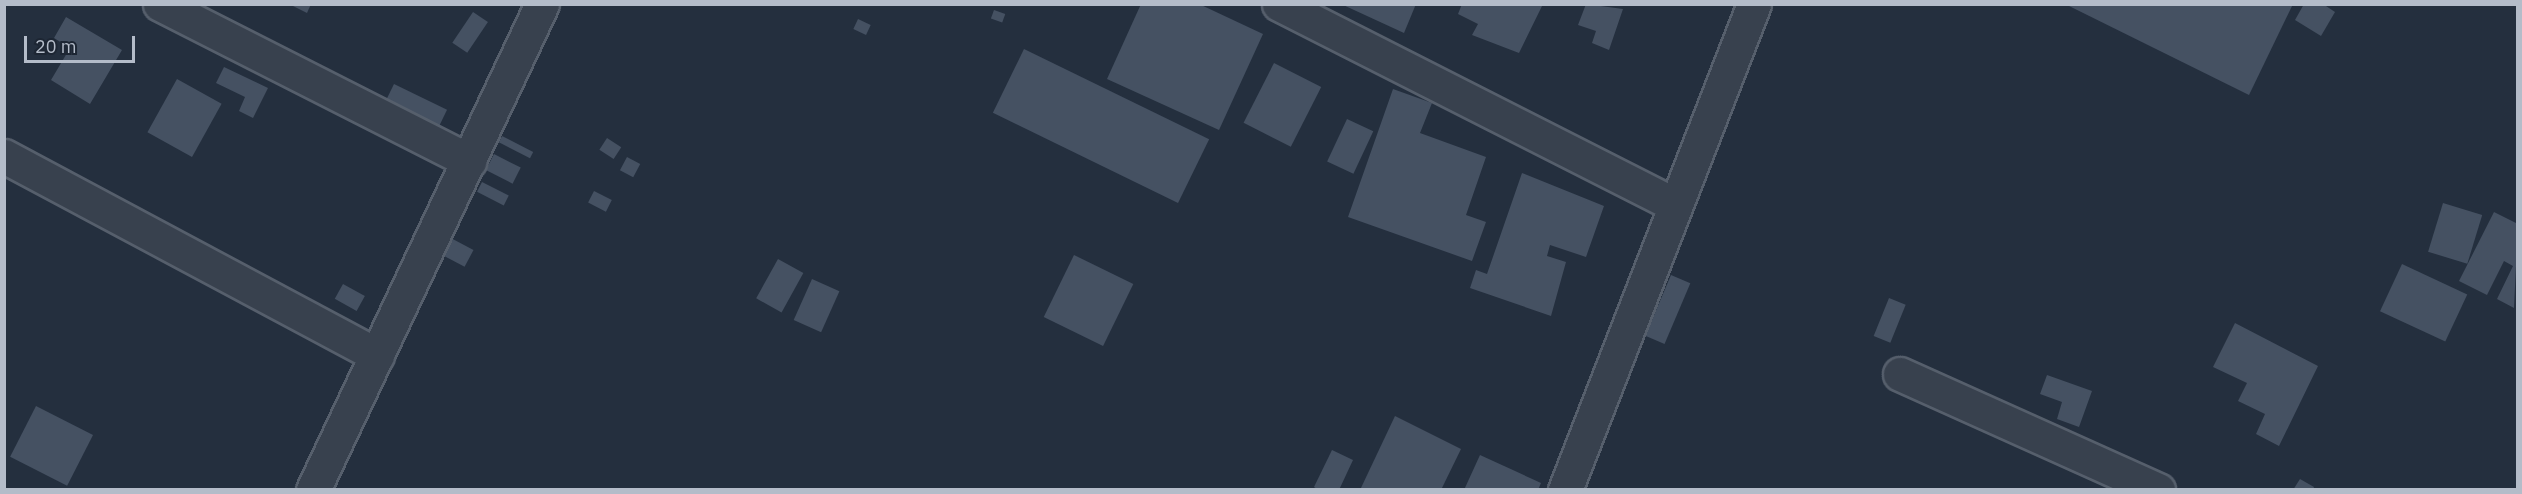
<!DOCTYPE html>
<style>
body{margin:0}
#map{position:relative;width:2522px;height:494px;overflow:hidden;background:#242f3e;font-family:"IBM Plex Sans",sans-serif}
div>[style]{position:absolute}
[style*='--x']{left:calc(var(--x)*1px);top:calc(var(--y)*1px);width:calc(var(--w)*1px);rotate:calc(var(--a)*1deg)}
.building>*{inset:0;background:#455162;transform-origin:0 0}
.roads{filter:drop-shadow(2px 0 #565f6c) drop-shadow(-2px 0 #565f6c) drop-shadow(0 2px #565f6c) drop-shadow(0 -2px #565f6c)}
.minor>*{height:33px;margin:-16.5px;padding:0 16.5px;transform-origin:16.5px;border-radius:16.5px;background:#38414e}
span{translate:-50% -50%;white-space:nowrap;text-align:center;line-height:1.15;-webkit-text-stroke:4.5px #1d2633;paint-order:stroke}
.frame{position:absolute;inset:0;border:6px solid #b4bcc9;pointer-events:none}
.scale{position:absolute;left:24px;top:36px;width:111px;height:27px;box-sizing:border-box;border:3px solid #b4bcc9;border-top:0;padding-left:8px;font-size:18px;line-height:21px;white-space:nowrap;color:#b4bcc9;-webkit-text-stroke:4px #1d2633;paint-order:stroke}
</style>
<div id="map">
<div class="building">
<div style="clip-path:polygon(289px 4px,311px 4px,307px 13px)"></div>
<div style="clip-path:polygon(1141px 4px,1199px 4px,1263px 34px,1219px 130px,1107px 79px)"></div>
<div style="clip-path:polygon(1341px 4px,1416px 4px,1404px 33px)"></div>
<div style="clip-path:polygon(1462px 4px,1543px 4px,1519px 53px,1472px 35px,1478px 24px,1458px 14px)"></div>
<div style="clip-path:polygon(1586px 4px,1623px 9px,1609px 50px,1592px 43px,1596px 31px,1578px 25px)"></div>
<div style="clip-path:polygon(2065px 4px,2293px 4px,2249px 95px)"></div>
<div style="clip-path:polygon(2304px 4px,2323px 4px,2335px 12px,2321px 36px,2295px 20px)"></div>
<div style="left:994px;top:10px;width:12px;height:9px;rotate:20deg"></div>
<div style="left:473px;top:12px;width:18px;height:37px;rotate:34deg"></div>
<div style="clip-path:polygon(66px 17px,122px 50px,90px 104px,51px 80px,70px 48px,54px 38px)"></div>
<div style="left:858px;top:19px;width:14px;height:11px;rotate:25deg"></div>
<div style="left:1024px;top:49px;width:206px;height:71px;rotate:26deg"></div>
<div style="left:1274px;top:63px;width:53px;height:67px;rotate:27deg"></div>
<div style="clip-path:polygon(224px 67px,268px 88px,253px 118px,239px 111px,245px 97px,216px 83px)"></div>
<div style="left:177px;top:79px;width:51px;height:61px;rotate:29deg"></div>
<div style="left:394px;top:84px;width:59px;height:22px;rotate:26deg"></div>
<div style="clip-path:polygon(1393px 89px,1432px 103px,1420px 133px,1486px 157px,1466px 215px,1486px 222px,1472px 261px,1348px 217px)"></div>
<div style="left:1347px;top:119px;width:29px;height:47px;rotate:25deg"></div>
<div style="left:502px;top:136px;width:35px;height:7px;rotate:27deg"></div>
<div style="left:607px;top:138px;width:17px;height:14px;rotate:33deg"></div>
<div style="left:494px;top:154px;width:30px;height:18px;rotate:27deg"></div>
<div style="left:627px;top:157px;width:15px;height:15px;rotate:28deg"></div>
<div style="clip-path:polygon(1522px 173px,1604px 206px,1586px 257px,1550px 245px,1547px 256px,1566px 262px,1551px 316px,1470px 288px,1476px 270px,1487px 274px)"></div>
<div style="left:482px;top:182px;width:30px;height:11px;rotate:27deg"></div>
<div style="left:594px;top:191px;width:20px;height:13px;rotate:27deg"></div>
<div style="left:2443px;top:203px;width:41px;height:51px;rotate:17deg"></div>
<div style="clip-path:polygon(2494px 212px,2518px 224px,2514px 308px,2497px 299px,2513px 266px,2504px 261px,2487px 295px,2459px 281px)"></div>
<div style="left:447px;top:236px;width:30px;height:19px;rotate:28deg"></div>
<div style="left:1074px;top:255px;width:66px;height:69px;rotate:26deg"></div>
<div style="left:778px;top:259px;width:29px;height:45px;rotate:29deg"></div>
<div style="left:2402px;top:264px;width:72px;height:52px;rotate:25deg"></div>
<div style="left:1671px;top:275px;width:21px;height:66px;rotate:23deg"></div>
<div style="left:812px;top:279px;width:30px;height:45px;rotate:24deg"></div>
<div style="left:343px;top:284px;width:25px;height:17px;rotate:29deg"></div>
<div style="left:1889px;top:298px;width:18px;height:41px;rotate:22deg"></div>
<div style="clip-path:polygon(2235px 323px,2318px 366px,2279px 446px,2256px 434px,2265px 414px,2238px 401px,2247px 383px,2213px 367px)"></div>
<div style="clip-path:polygon(2047px 375px,2092px 391px,2079px 427px,2057px 419px,2062px 402px,2040px 394px)"></div>
<div style="left:36px;top:406px;width:64px;height:57px;rotate:27deg"></div>
<div style="clip-path:polygon(1395px 416px,1461px 449px,1441px 490px,1360px 490px)"></div>
<div style="clip-path:polygon(1332px 450px,1353px 460px,1339px 490px,1318px 490px,1314px 487px)"></div>
<div style="clip-path:polygon(1480px 455px,1541px 483px,1538px 490px,1464px 490px)"></div>
<div style="clip-path:polygon(2300px 479px,2314px 487px,2313px 490px,2293px 490px)"></div>
</div>
<div class="roads">
<div class="minor">
<div style="--x:160;--y:4;--w:347;--a:26.9"></div>
<div style="--x:1279;--y:4;--w:444;--a:26.9"></div>
<div style="--x:4;--y:156;--w:423;--a:28.1"></div>
<div style="--x:1900;--y:374;--w:283;--a:24.2"></div>
<div style="--x:313;--y:490;--w:537;--a:-64.77"></div>
<div style="--x:1565;--y:490;--w:521;--a:-68.75"></div>
</div>
</div>
<div class="frame"></div>
<div class="scale">20 m</div>
</div>
